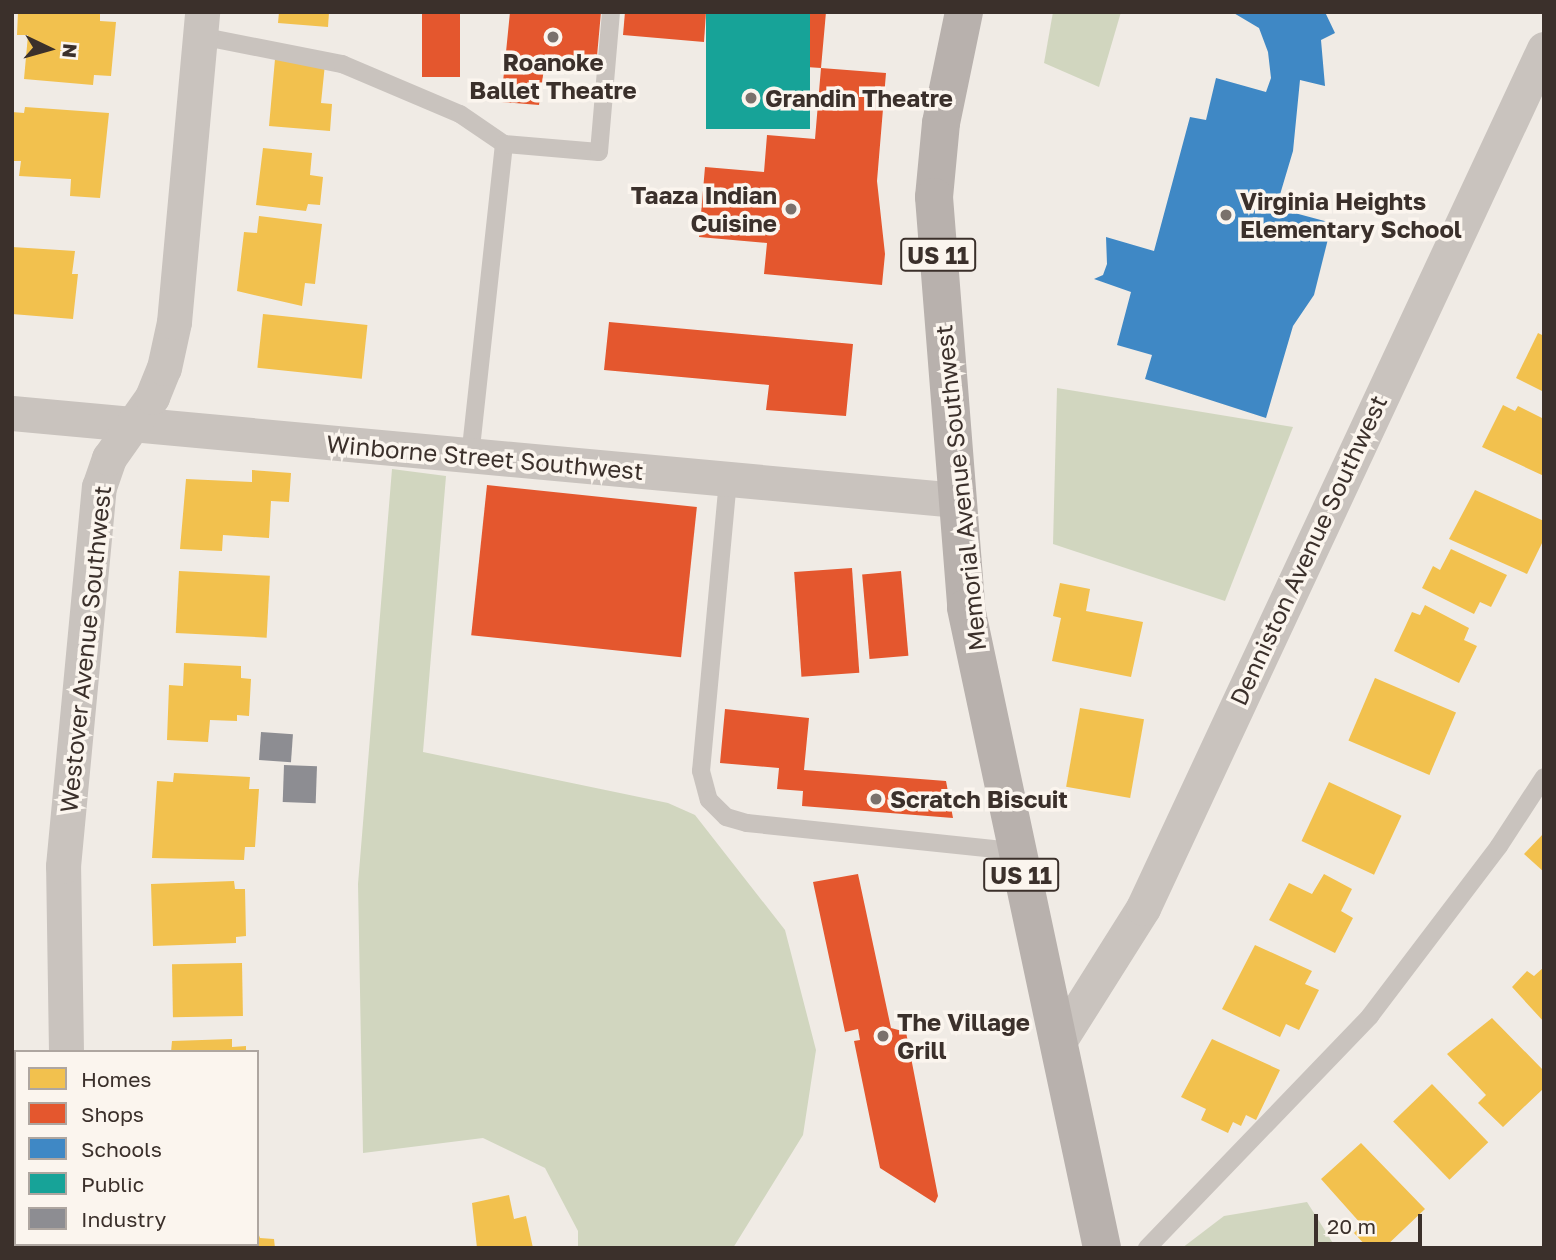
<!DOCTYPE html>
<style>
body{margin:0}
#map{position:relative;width:1556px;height:1260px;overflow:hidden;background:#f0ebe5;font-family:"Golos Text",sans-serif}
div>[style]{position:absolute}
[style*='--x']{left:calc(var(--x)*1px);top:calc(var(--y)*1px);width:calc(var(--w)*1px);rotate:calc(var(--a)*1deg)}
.green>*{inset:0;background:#d1d6bf}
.homes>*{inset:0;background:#f2c14e;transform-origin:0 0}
.shops>*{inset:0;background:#e4572e;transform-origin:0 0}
.schools>*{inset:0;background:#3f88c5}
.public>*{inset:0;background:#17a398;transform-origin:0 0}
.industry>*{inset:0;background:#8d8d92;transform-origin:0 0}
.service>*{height:18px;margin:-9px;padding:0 9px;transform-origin:9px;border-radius:9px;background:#c9c3be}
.minor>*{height:35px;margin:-17.5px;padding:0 17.5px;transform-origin:17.5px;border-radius:17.5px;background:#c9c3be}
.primary>*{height:38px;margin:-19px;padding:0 19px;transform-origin:19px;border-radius:19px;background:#b8b1ad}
.dots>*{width:19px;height:19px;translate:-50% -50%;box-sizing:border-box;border:4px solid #fbf5ee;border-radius:50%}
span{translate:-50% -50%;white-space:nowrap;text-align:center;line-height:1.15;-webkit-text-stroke:7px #fbf5ee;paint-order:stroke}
.shield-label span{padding:2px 5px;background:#fbf5ee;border:2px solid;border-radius:5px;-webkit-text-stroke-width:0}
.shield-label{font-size:23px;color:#3b302b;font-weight:700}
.poi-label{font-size:24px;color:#3b302b;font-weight:700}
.left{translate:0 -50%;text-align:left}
.right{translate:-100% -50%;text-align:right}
.street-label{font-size:24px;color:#3b302b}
.frame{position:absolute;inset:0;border:14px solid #3b302b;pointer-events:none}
.legend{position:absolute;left:14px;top:1050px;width:245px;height:196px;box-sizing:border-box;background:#fbf5ee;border:2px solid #aea6a0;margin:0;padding:9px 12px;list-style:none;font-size:21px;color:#3b302b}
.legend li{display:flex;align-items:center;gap:14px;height:35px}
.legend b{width:35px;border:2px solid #aea6a0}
.north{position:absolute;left:14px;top:14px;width:70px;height:70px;-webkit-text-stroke:5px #fbf5ee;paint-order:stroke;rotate:95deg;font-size:19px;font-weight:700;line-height:28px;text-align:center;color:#3b302b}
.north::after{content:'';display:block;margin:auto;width:24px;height:32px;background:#3b302b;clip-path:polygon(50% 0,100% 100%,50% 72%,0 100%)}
.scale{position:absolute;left:1314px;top:1214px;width:108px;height:32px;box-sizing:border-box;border:4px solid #3b302b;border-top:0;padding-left:9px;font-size:21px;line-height:24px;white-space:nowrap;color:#3b302b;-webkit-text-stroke:5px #fbf5ee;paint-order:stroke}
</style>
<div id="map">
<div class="green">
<div style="clip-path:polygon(1053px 12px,1121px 12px,1099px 87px,1044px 63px)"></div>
<div style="clip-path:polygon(1057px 388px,1293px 427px,1225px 601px,1053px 544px)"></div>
<div style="clip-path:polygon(392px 469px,446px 476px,423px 752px,668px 803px,695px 815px,785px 930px,816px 1050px,803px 1135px,733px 1248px,578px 1248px,578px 1231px,545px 1168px,483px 1138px,363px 1153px,358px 884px)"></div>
<div style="clip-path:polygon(1307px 1202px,1336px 1248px,1182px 1248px,1224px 1216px)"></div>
</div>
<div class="homes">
<div style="clip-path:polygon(18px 12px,100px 14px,100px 21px,116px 22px,111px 76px,94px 75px,93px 85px,24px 79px,28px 35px,17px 35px)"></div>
<div style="clip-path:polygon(279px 12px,329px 12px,328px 27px,278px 23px)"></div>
<div style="clip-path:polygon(275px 59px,325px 64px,321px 103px,332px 104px,330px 131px,269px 126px)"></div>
<div style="clip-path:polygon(25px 107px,109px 113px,100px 198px,70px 196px,71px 179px,19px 176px,21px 161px,12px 161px,12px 112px,24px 113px)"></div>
<div style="clip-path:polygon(263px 148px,312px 153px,310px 175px,323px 177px,320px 205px,308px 204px,306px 211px,256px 205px)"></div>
<div style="clip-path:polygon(259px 216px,322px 224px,315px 284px,305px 283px,302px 306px,237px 291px,244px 232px,257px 233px)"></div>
<div style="clip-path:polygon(12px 247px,75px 251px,72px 274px,78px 274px,73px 319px,12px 314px)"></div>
<div style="left:263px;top:314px;width:105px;height:54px;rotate:6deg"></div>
<div style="clip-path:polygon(1538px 333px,1544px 336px,1544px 392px,1516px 378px)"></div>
<div style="clip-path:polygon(1503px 405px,1515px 411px,1518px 406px,1544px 419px,1544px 476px,1482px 447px)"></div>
<div style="clip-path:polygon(252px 470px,291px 473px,289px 502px,271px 501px,269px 538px,223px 535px,222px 551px,180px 549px,186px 479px,252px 482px)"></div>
<div style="clip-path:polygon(1475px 490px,1544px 521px,1544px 539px,1527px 574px,1449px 539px)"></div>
<div style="clip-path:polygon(1451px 549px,1507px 575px,1491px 607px,1480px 602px,1474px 614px,1422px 588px,1433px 566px,1440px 570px)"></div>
<div style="left:179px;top:571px;width:91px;height:62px;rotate:3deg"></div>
<div style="clip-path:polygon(1060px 583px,1090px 589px,1086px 611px,1143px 622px,1131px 677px,1052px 661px,1061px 618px,1053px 616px)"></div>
<div style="clip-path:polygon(1425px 605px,1469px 628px,1464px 640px,1477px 646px,1459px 683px,1394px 651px,1412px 612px,1420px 615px)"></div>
<div style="clip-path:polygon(184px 663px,241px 666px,241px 678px,251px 679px,249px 716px,237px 715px,237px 721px,210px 720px,208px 742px,167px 740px,169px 685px,183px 686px)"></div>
<div style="left:1375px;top:678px;width:88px;height:68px;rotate:23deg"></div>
<div style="left:1080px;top:708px;width:65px;height:80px;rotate:10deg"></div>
<div style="clip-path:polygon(174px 773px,250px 777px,249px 789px,259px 789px,255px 847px,245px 847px,244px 860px,152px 858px,157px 781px,173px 782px)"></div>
<div style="left:1329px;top:782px;width:80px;height:65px;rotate:25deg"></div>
<div style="clip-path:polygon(1544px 833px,1544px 872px,1524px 854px)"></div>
<div style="clip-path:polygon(1324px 874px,1352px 889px,1341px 911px,1353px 918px,1335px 953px,1269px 920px,1289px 883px,1312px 894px)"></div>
<div style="clip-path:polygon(234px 881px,235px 889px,245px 889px,246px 936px,236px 937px,236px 943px,153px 946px,151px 884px)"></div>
<div style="clip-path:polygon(1255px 945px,1312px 971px,1305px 984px,1319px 990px,1299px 1030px,1286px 1024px,1280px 1037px,1222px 1009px)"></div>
<div style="left:242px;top:963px;width:53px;height:70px;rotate:89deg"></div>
<div style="clip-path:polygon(1544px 967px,1544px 1022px,1512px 987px,1527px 971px,1534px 976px)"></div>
<div style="clip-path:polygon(1492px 1018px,1544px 1071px,1544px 1088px,1503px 1127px,1478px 1103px,1486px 1095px,1447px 1054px)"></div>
<div style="clip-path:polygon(232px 1039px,232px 1047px,246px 1046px,246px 1052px,171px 1052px,172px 1041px)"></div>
<div style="clip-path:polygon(1212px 1039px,1280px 1070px,1256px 1120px,1246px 1115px,1241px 1126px,1233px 1122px,1228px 1133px,1201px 1120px,1206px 1109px,1181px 1097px)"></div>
<div style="left:1432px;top:1084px;width:81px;height:54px;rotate:46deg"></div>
<div style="clip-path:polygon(1361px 1143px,1425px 1209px,1384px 1248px,1368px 1248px,1354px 1233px,1362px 1225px,1321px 1179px)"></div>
<div style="clip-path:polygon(509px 1195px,514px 1219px,526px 1216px,533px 1248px,477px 1248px,472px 1203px)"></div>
<div style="clip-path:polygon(257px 1230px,260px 1238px,274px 1239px,275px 1248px,176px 1248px,257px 1244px)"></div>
</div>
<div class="shops">
<div style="left:422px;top:12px;width:38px;height:65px"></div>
<div style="clip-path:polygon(510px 12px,601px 12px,596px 67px,545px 61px,539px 105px,501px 102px)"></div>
<div style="clip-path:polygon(625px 12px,706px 12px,704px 42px,623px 35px)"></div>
<div style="clip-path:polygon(810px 12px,826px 12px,821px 68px,886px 73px,877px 181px,885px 254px,882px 285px,764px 274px,767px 243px,699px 237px,705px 167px,764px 172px,767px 135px,815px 139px,821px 68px,806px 67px)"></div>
<div style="clip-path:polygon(609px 322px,853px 344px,846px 416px,766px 410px,769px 385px,604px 370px)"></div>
<div style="left:487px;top:485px;width:211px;height:151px;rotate:6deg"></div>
<div style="left:852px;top:568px;width:105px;height:58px;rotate:86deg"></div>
<div style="left:901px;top:571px;width:85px;height:39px;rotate:85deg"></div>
<div style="clip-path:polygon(725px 709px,809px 718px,804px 770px,946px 781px,953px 818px,802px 806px,803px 791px,777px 789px,779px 768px,720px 763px)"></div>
<div style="clip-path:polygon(858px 874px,891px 1028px,906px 1032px,938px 1196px,935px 1203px,880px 1168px,854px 1041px,860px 1040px,858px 1029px,845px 1032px,813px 882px)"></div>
</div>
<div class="schools">
<div style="clip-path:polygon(1232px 12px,1325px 12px,1335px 33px,1321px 40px,1325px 86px,1300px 80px,1293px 151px,1276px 208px,1332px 223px,1314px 295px,1293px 326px,1266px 418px,1145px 379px,1152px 355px,1117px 345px,1131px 292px,1094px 279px,1103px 275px,1107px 264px,1106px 237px,1154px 251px,1190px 117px,1206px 120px,1216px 78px,1266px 92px,1271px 78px,1268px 52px,1259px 28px)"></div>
</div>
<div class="public">
<div style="left:706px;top:12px;width:104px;height:117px"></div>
</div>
<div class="industry">
<div style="left:261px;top:732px;width:32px;height:28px;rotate:4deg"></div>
<div style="left:284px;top:765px;width:33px;height:37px;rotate:2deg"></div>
</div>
<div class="service">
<div style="--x:200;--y:36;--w:145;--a:11.2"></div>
<div style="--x:342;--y:64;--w:128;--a:23"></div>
<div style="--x:460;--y:114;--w:53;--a:34.3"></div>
<div style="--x:504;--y:144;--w:314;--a:96.2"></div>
<div style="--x:504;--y:144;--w:95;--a:4.8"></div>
<div style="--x:599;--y:152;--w:141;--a:-85.1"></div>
<div style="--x:728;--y:480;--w:292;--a:95.3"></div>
<div style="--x:701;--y:771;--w:30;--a:75"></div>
<div style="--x:709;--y:800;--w:24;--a:45"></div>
<div style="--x:726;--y:817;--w:22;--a:16"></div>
<div style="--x:747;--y:823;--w:269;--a:6"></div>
<div style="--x:1147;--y:1248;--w:322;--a:-46.1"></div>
<div style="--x:1370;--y:1016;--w:213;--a:-52.8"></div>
<div style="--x:1499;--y:846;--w:82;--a:-56.9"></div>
</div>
<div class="minor">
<div style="--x:12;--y:413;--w:949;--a:5.26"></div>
<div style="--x:1058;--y:1043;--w:160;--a:-57.8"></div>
<div style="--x:1143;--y:908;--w:948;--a:-64.98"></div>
<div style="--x:66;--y:1052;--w:186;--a:-90.9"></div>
<div style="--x:63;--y:866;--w:381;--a:-84.6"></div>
<div style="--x:99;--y:487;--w:31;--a:-71"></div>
<div style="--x:109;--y:458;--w:75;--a:-54.8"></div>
<div style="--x:152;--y:397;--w:31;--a:-68"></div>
<div style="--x:164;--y:368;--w:47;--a:-77.7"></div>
<div style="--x:174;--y:322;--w:311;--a:-84.8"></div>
<div style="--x:76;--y:1244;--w:4;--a:90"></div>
</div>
<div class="primary">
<div style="--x:964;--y:12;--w:113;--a:101.7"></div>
<div style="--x:941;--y:123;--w:74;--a:95.4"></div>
<div style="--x:934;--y:197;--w:412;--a:85.5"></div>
<div style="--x:966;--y:608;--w:654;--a:78"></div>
</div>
<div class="dots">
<div style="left:553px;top:37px;background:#7a716c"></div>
<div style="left:751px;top:98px;background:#7a716c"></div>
<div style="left:791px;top:209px;background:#7a716c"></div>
<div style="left:1226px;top:215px;background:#7a716c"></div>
<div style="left:876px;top:799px;background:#7a716c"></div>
<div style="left:883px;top:1036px;background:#7a716c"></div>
</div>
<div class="shield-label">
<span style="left:938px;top:255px">US 11</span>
<span style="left:1021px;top:875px">US 11</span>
</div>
<div class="poi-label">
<span style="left:553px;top:76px">Roanoke<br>Ballet Theatre</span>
<span class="left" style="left:765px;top:98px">Grandin Theatre</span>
<span class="right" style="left:777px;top:209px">Taaza Indian<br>Cuisine</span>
<span class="left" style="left:1240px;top:215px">Virginia Heights<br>Elementary School</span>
<span class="left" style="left:890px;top:799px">Scratch Biscuit</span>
<span class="left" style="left:897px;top:1036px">The Village<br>Grill</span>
</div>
<div class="street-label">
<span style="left:485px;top:457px;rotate:5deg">Winborne Street Southwest</span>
<span style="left:960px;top:488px;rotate:-96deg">Memorial Avenue Southwest</span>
<span style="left:1308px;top:550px;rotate:-65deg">Denniston Avenue Southwest</span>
<span style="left:85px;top:649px;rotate:-84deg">Westover Avenue Southwest</span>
</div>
<div class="frame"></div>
<ul class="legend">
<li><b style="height:19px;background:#f2c14e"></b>Homes</li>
<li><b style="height:19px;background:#e4572e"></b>Shops</li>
<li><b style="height:19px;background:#3f88c5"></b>Schools</li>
<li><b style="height:19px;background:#17a398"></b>Public</li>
<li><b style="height:19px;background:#8d8d92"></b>Industry</li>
</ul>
<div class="north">N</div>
<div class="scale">20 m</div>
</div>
